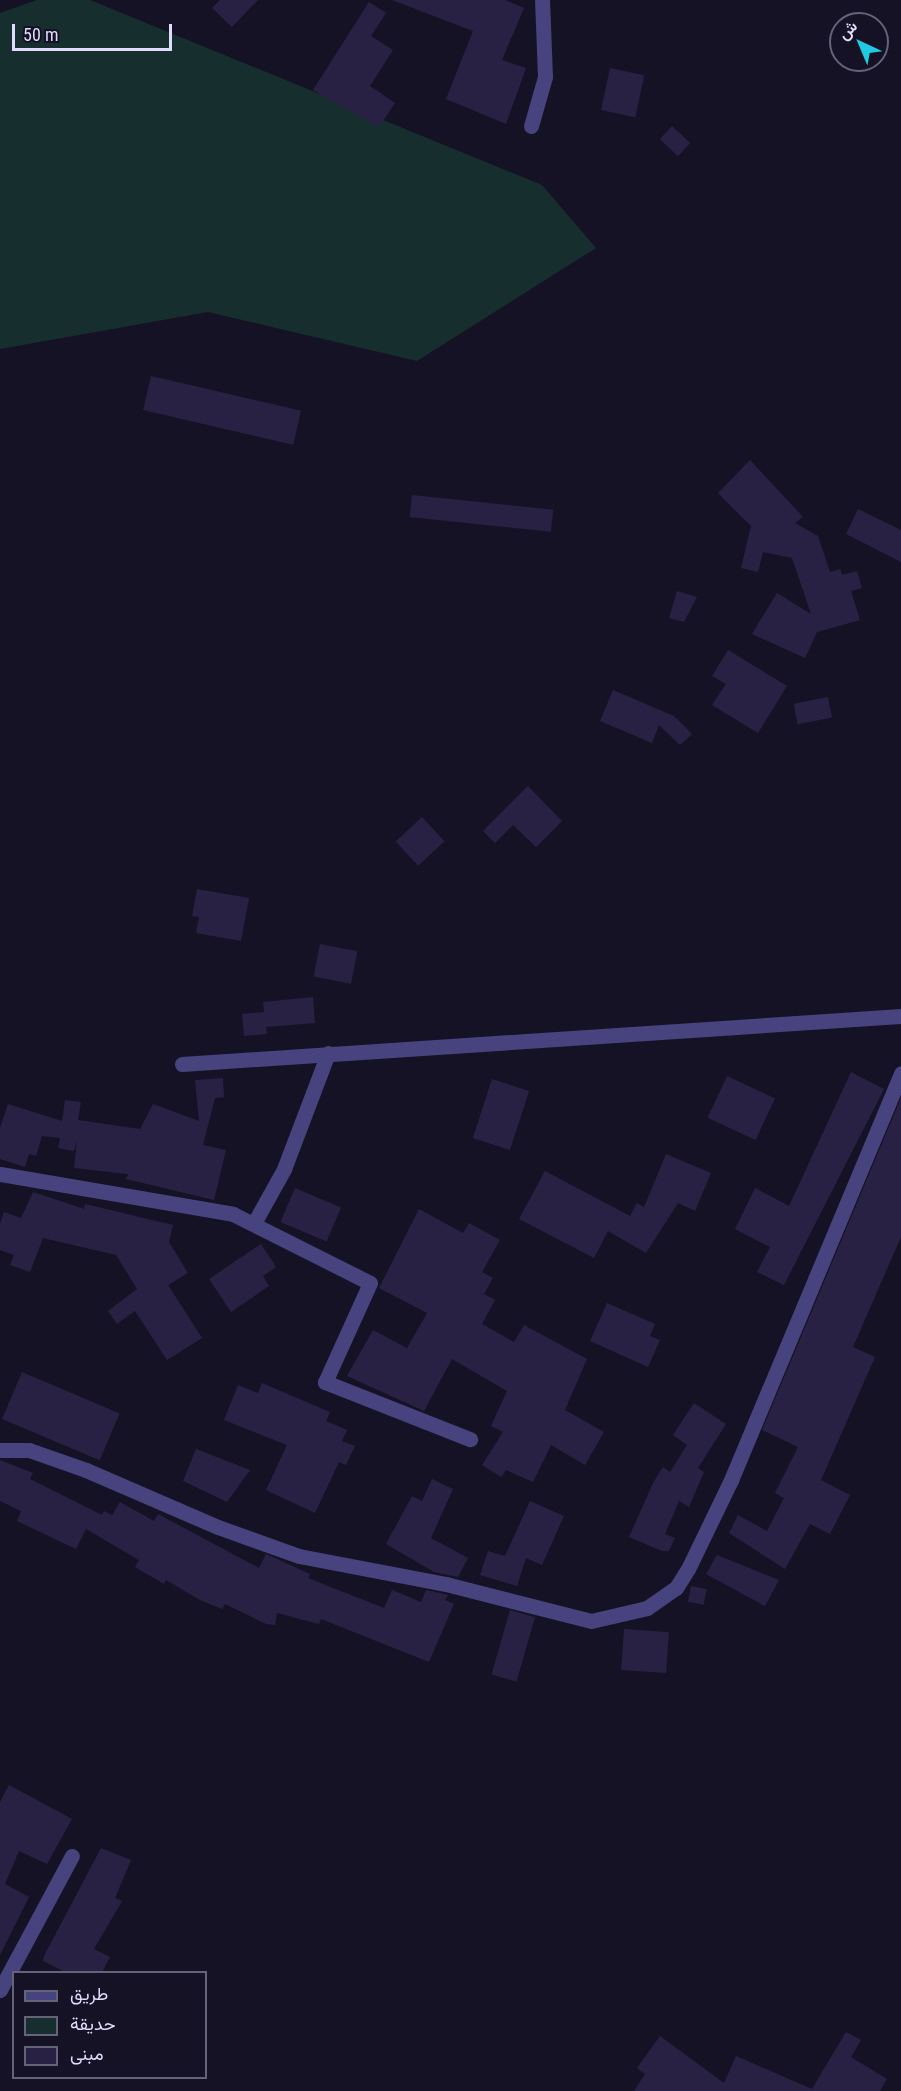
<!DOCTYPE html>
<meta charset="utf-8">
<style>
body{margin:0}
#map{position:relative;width:901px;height:2091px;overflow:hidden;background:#161225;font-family:"Roboto Condensed",Vazirmatn,sans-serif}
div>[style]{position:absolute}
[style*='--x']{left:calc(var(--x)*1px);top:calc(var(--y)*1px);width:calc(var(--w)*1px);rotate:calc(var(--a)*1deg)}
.green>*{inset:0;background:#162e2e}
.building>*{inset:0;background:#292143;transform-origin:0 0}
.minor>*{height:15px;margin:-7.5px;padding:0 7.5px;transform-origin:7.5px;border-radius:7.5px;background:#47437e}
span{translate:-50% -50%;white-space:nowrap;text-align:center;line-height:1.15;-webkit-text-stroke:5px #161225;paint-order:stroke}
.legend{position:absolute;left:12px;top:1971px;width:195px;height:108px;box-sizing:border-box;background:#161225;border:2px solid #66627a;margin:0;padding:8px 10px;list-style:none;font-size:18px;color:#dfdbfa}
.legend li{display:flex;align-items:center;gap:12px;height:30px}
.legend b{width:30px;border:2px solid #66627a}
.north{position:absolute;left:829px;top:12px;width:60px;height:60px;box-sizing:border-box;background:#161225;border:2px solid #66627a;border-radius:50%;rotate:316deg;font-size:16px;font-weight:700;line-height:24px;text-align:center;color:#dfdbfa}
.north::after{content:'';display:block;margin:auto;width:21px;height:27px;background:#1fcae2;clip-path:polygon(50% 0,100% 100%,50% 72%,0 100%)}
.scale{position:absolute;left:12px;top:24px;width:160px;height:27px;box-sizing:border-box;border:3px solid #dfdbfa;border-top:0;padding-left:8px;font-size:18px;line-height:21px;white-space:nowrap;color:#dfdbfa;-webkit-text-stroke:4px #161225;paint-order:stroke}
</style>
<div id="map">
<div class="green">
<div style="clip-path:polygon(37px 0,90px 0,542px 185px,596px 248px,417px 361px,208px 312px,0 349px,0 13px)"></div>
</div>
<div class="building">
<div style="clip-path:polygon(220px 0,258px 0,232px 27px,212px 8px)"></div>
<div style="clip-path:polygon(392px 0,505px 0,524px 8px,502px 60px,526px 68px,506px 124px,446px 99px,473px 31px)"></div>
<div style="clip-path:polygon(369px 2px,386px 13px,371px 36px,393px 50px,370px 86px,395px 103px,379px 127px,313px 90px)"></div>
<div style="left:610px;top:68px;width:35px;height:43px;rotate:12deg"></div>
<div style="left:672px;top:126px;width:25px;height:18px;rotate:43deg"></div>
<div style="left:151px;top:376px;width:154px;height:35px;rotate:13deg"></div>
<div style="clip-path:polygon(750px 460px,803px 517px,795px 523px,818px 536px,830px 572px,840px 569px,842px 575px,857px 571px,862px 588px,851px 591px,860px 620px,817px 632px,805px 658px,752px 634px,777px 593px,811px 614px,792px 558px,763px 552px,758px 572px,741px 568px,751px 526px,718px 493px)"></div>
<div style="left:412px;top:495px;width:142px;height:22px;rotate:6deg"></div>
<div style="clip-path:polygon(858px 509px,901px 530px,901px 562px,846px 534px)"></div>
<div style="clip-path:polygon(677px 591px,697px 597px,684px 622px,669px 618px)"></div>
<div style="clip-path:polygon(728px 650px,787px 686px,758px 733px,712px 705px,726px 684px,712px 676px)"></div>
<div style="clip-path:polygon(613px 690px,674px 716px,692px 734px,680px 745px,659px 725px,652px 743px,600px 721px)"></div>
<div style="left:828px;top:697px;width:21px;height:35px;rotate:79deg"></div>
<div style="clip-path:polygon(528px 786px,562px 821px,536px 847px,513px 825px,495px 843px,483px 831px)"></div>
<div style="left:422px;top:817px;width:33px;height:36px;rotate:47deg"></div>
<div style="clip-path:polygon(197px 889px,249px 898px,241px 941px,196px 933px,199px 917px,192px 916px)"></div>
<div style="left:320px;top:944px;width:38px;height:33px;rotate:11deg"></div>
<div style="clip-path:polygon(313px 997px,315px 1023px,266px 1027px,267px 1034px,244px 1036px,242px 1014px,264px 1012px,263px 1002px)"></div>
<div style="clip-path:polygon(851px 1072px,884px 1089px,784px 1285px,757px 1272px,770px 1247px,735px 1229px,755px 1188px,789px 1206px)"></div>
<div style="left:727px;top:1076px;width:53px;height:46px;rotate:25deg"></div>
<div style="clip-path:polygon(223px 1078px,224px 1097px,215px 1098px,203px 1145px,226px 1150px,214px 1200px,126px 1179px,128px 1174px,74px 1168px,77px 1141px,74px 1151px,58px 1148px,60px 1138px,42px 1136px,36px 1156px,29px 1154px,25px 1167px,0 1159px,0 1128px,8px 1104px,62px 1121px,65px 1100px,81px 1102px,78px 1120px,140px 1129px,153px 1104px,199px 1121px,195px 1080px)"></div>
<div style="left:492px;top:1079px;width:39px;height:62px;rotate:18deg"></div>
<div style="clip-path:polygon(901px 1098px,901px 1237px,853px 1347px,875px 1357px,821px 1480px,850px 1495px,830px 1534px,810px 1524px,785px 1569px,729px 1533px,738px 1515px,767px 1531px,784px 1498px,775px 1493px,798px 1447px,762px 1430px)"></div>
<div style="clip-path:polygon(666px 1154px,711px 1173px,695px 1211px,678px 1203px,646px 1253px,608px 1231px,594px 1258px,519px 1219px,545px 1171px,630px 1216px,637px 1203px,644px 1207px)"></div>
<div style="left:295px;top:1188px;width:50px;height:37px;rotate:23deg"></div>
<div style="clip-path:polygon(33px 1192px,84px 1209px,85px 1204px,173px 1225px,169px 1242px,188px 1273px,168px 1285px,202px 1338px,167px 1360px,135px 1311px,117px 1324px,108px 1311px,137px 1289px,116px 1255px,43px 1238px,30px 1272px,10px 1265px,14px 1255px,0 1250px,0 1224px,4px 1212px,21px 1218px)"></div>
<div style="clip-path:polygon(419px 1209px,463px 1233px,469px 1223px,500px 1240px,482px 1272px,493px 1278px,484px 1294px,495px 1300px,482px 1324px,514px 1342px,524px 1325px,587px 1359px,565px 1410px,604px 1432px,585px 1465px,551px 1445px,533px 1482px,506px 1470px,501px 1477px,482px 1465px,503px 1432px,491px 1426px,507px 1391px,452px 1359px,424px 1411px,347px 1376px,373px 1330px,407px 1348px,427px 1313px,379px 1288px)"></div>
<div style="clip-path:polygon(261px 1244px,276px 1267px,263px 1276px,269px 1286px,231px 1312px,209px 1279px)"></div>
<div style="clip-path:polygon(607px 1303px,655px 1324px,650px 1336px,660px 1340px,648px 1367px,590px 1341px)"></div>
<div style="left:22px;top:1372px;width:106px;height:51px;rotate:23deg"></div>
<div style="clip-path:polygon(262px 1383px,330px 1412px,326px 1421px,347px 1430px,342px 1441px,355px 1446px,346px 1465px,339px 1462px,315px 1513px,266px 1490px,287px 1445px,224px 1420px,238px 1385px,258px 1393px)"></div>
<div style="clip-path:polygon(694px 1403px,726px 1424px,698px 1468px,704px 1472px,689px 1507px,679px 1501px,665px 1534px,675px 1538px,669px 1551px,662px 1551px,629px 1537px,653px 1483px,663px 1467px,670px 1472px,687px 1445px,673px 1435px)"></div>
<div style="clip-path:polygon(196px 1449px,250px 1470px,227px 1502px,183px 1481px)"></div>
<div style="clip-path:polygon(0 1460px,33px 1473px,30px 1479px,102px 1515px,104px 1511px,112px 1515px,120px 1502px,154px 1521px,158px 1514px,259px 1568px,266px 1554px,310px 1574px,308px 1578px,384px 1608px,392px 1590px,421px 1602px,426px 1590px,444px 1594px,448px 1595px,445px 1600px,454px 1604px,429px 1662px,321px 1619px,319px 1624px,277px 1613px,275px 1625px,266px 1624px,225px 1604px,222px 1609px,200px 1600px,166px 1580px,164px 1584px,135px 1567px,139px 1560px,86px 1529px,76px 1549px,17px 1521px,21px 1511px,0 1501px)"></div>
<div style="clip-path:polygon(432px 1479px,453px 1489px,431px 1538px,468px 1558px,458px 1577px,434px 1572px,386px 1544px,412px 1496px,422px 1501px)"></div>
<div style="clip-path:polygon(530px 1501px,564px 1516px,542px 1565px,526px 1558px,517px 1586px,480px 1575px,488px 1551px,505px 1556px)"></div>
<div style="clip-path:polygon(717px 1555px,779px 1580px,765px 1606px,706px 1574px)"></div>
<div style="left:691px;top:1586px;width:16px;height:16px;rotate:11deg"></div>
<div style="left:510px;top:1610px;width:26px;height:67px;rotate:16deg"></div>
<div style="left:624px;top:1629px;width:45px;height:41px;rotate:4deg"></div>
<div style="clip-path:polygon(9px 1785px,72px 1819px,47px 1864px,19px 1851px,5px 1884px,29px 1897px,0 1955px,0 1802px)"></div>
<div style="clip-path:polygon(101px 1848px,131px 1860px,115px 1898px,122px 1901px,94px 1949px,110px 1957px,102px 1972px,65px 1972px,43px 1961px,44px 1956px)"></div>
<div style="clip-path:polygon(846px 2032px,861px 2040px,851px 2057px,887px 2079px,880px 2091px,634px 2091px,645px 2074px,637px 2068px,660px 2036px,724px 2083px,736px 2056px,812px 2089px)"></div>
</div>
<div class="minor">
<div style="--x:531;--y:126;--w:51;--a:-74.1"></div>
<div style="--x:545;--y:77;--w:77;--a:-92.2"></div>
<div style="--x:182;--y:1064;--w:721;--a:-3.82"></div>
<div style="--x:0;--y:1174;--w:236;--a:9.7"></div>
<div style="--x:233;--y:1214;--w:153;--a:26.7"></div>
<div style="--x:370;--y:1283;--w:109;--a:114.4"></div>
<div style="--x:325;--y:1382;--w:156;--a:21.5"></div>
<div style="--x:254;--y:1223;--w:62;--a:-60.9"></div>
<div style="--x:284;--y:1169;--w:124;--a:-69.2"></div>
<div style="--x:0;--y:1450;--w:29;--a:0"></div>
<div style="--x:29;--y:1450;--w:60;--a:19.3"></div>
<div style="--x:86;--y:1470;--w:144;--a:23.4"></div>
<div style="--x:218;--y:1527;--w:86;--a:19.7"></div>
<div style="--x:299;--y:1556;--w:150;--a:10.8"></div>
<div style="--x:446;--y:1584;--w:150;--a:14.3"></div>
<div style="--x:591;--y:1621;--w:57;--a:-13.1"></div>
<div style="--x:647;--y:1608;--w:35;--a:-35"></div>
<div style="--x:676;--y:1588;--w:22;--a:-58"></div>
<div style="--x:688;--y:1569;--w:99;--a:-64.2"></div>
<div style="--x:731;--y:1480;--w:441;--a:-67.3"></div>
<div style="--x:0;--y:1990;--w:152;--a:-61.8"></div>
</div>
<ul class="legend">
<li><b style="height:8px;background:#47437e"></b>طريق</li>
<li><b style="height:16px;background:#162e2e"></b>حديقة</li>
<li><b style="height:16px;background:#292143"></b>مبنى</li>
</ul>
<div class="north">ش</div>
<div class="scale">50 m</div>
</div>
